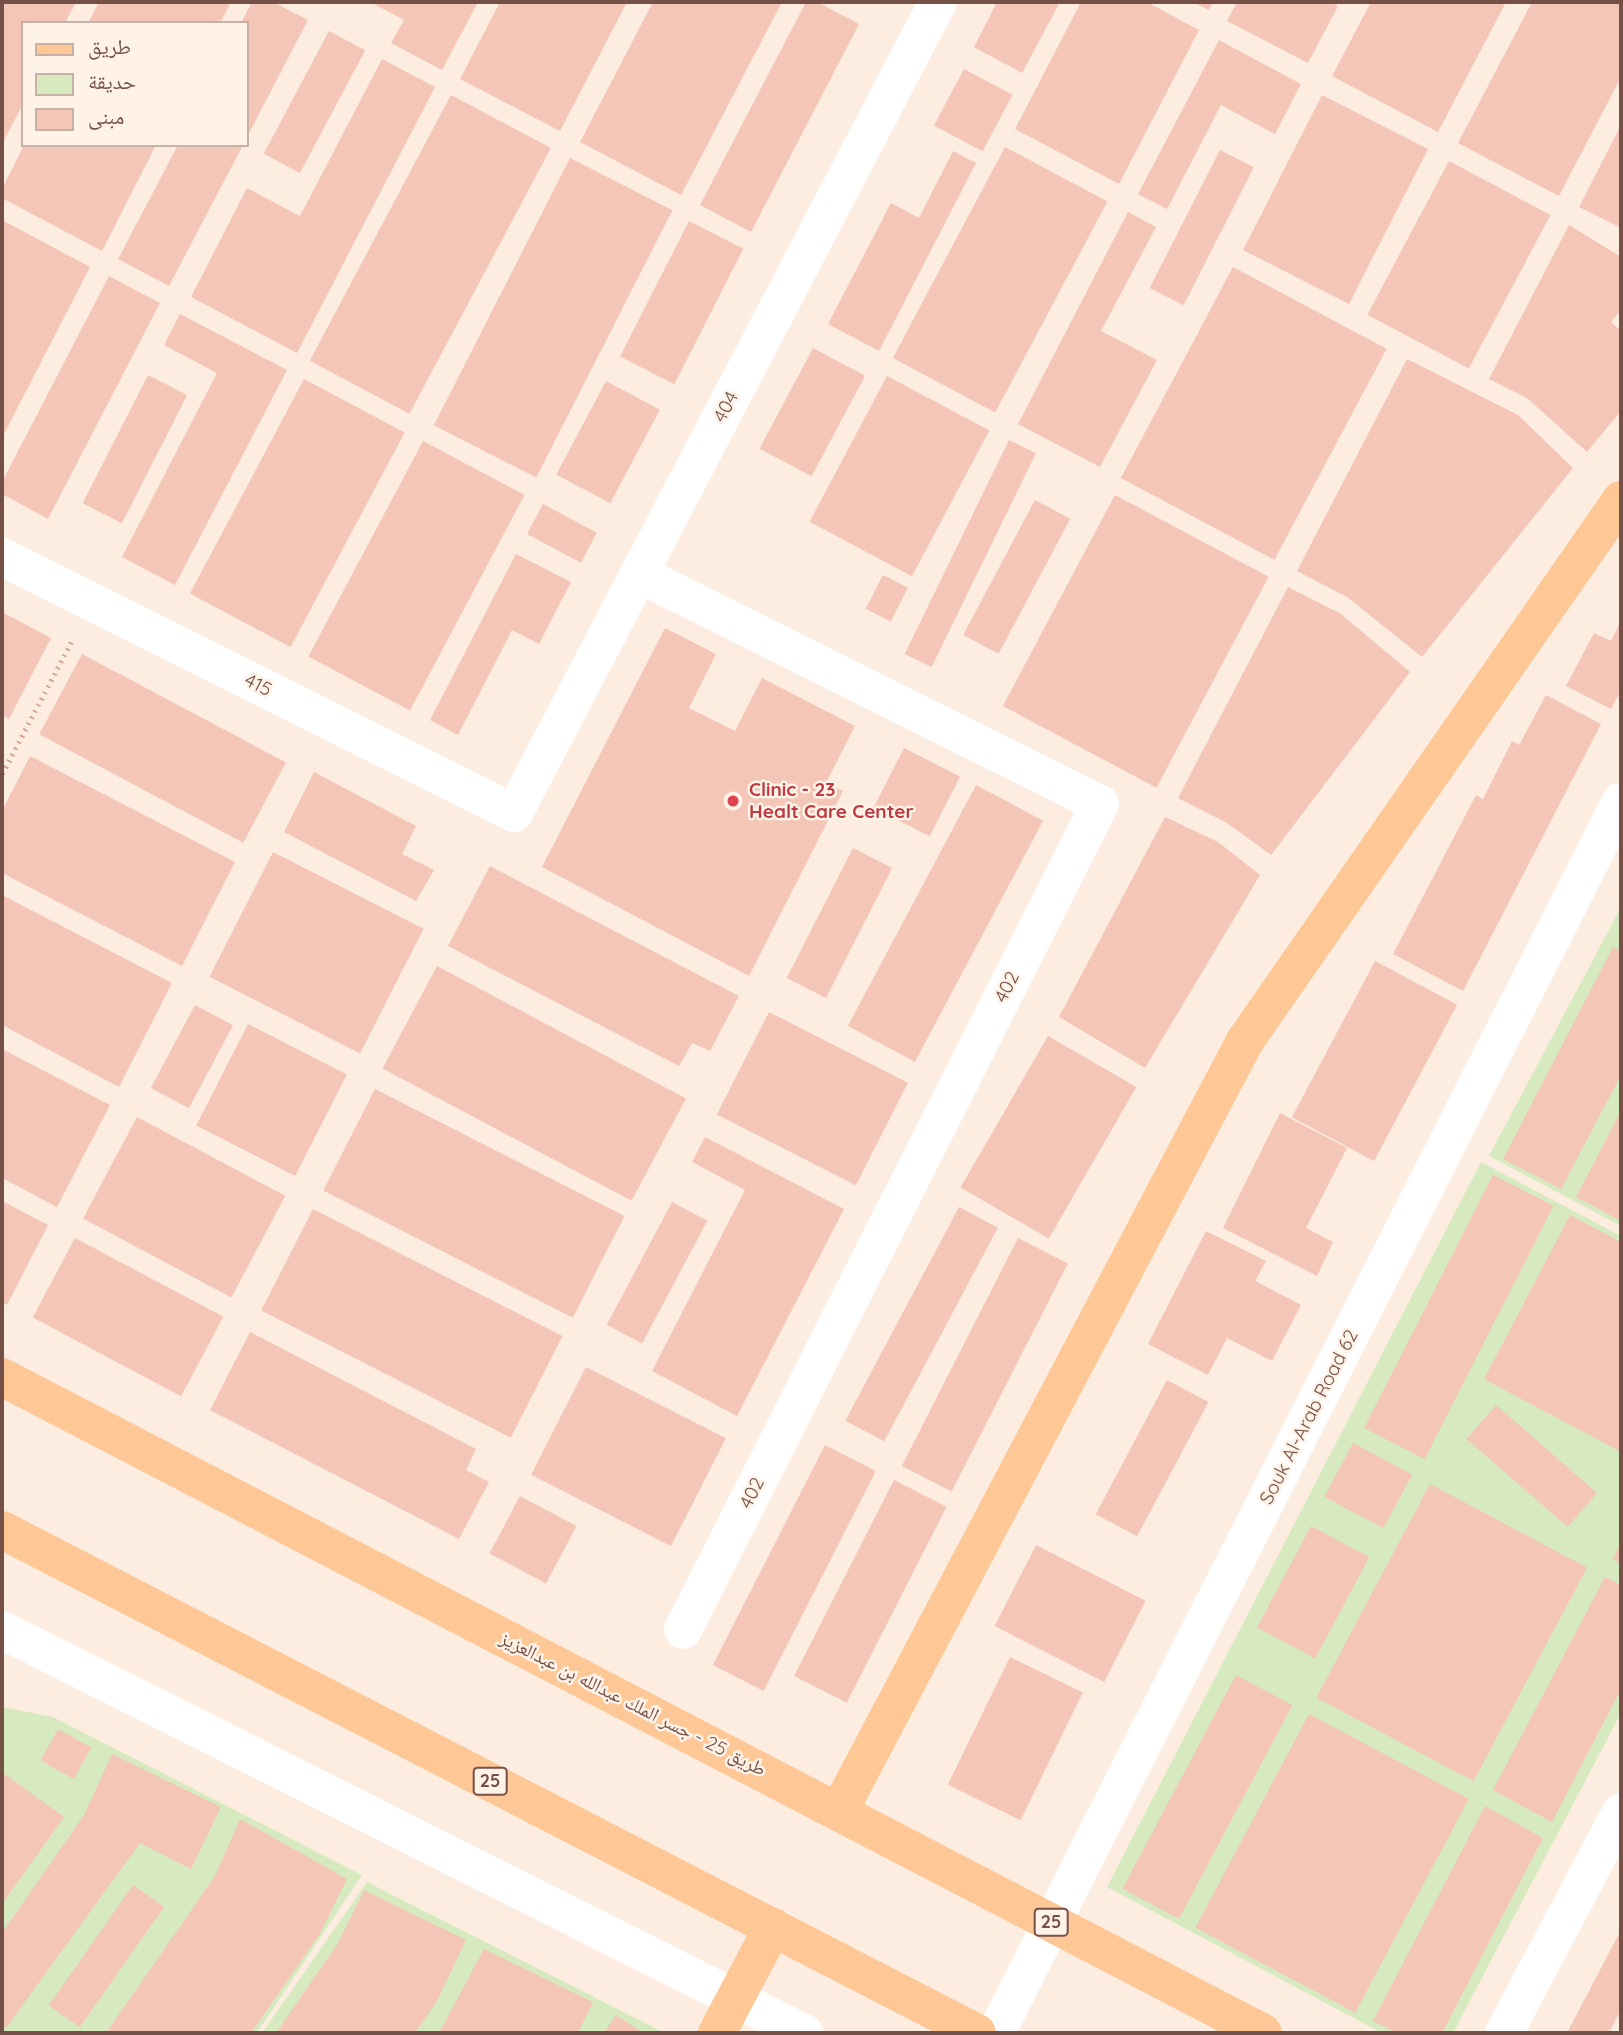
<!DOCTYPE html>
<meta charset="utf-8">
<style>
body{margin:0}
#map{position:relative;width:1623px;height:2035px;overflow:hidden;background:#fdede0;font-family:Quicksand,"Noto Naskh Arabic",sans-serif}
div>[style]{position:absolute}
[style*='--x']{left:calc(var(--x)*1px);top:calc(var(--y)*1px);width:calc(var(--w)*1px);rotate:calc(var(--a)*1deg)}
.green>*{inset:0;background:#d7eabf}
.building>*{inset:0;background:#f3c6b7;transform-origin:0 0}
.path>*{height:4.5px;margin-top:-2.25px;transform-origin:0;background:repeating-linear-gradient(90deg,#d7a99b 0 2px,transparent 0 7px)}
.street>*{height:38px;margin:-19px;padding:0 19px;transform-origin:19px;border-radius:19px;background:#fff}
.secondary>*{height:38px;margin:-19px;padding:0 19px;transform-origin:19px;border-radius:19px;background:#fff}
.primary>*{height:38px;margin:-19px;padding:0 19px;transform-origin:19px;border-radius:19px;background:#fdc796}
.dots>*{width:19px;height:19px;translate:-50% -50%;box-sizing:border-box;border:4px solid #fff2e7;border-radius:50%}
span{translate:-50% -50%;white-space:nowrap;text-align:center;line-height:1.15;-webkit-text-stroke:5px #fff2e7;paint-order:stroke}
.shield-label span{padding:2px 5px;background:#fff2e7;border:2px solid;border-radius:5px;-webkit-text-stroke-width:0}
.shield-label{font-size:18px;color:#745047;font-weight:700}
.street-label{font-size:19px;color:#745047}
.health-label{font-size:19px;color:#be3a42;font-weight:700}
.left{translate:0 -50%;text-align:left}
.frame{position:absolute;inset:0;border:4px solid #745047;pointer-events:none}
.legend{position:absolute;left:21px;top:21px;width:228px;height:126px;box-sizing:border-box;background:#fff2e7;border:2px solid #c7b1a7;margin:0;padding:9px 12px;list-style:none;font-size:21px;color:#745047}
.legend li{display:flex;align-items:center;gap:14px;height:35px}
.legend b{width:35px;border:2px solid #c7b1a7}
</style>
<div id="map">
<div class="green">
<div style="clip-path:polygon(1621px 907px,1621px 1226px,1489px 1156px)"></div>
<div style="clip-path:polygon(1481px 1162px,1621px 1236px,1621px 1713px,1453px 2033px,1382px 2033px,1107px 1887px)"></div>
<div style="clip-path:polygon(2px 1707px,53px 1717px,362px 1875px,257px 2033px,2px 2033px)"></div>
<div style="clip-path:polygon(367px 1882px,661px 2031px,660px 2033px,262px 2033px)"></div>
</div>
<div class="building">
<div style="clip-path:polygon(2px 2px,76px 2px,65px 23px,23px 23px,23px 104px,2px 144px)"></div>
<div style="clip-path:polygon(99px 2px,231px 2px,220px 23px,88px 23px)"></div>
<div style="clip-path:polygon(252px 2px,273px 2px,308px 20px,247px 137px,247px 23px,241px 23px)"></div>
<div style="clip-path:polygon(370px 2px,478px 2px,442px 70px,391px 43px,404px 20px)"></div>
<div style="clip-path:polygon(500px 2px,627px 2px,560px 131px,460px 79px)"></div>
<div style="clip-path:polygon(653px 2px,782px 2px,681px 195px,580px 142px)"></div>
<div style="clip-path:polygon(806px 2px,817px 2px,859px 24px,751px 232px,700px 205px)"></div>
<div style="clip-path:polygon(997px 2px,1060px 2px,1022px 73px,974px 47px)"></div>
<div style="clip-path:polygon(1081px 2px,1147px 2px,1199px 30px,1119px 184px,1015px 129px)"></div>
<div style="clip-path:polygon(1192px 2px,1213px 2px,1209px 10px)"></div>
<div style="clip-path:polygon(1237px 2px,1330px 2px,1338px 6px,1308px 63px,1227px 21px)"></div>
<div style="clip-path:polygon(1371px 2px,1506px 2px,1438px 132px,1332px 76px)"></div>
<div style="clip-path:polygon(1532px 2px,1621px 2px,1621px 77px,1559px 196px,1458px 143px)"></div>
<div style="left:329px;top:31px;width:41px;height:139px;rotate:28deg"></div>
<div style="clip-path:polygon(1219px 40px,1301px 84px,1275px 134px,1221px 105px,1167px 209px,1138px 194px)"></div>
<div style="clip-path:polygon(382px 59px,435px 87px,297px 353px,191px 297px,247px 188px,300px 216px)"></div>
<div style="left:964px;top:69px;width:55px;height:64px;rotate:28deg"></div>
<div style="left:451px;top:95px;width:113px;height:301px;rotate:28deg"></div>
<div style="left:1322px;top:95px;width:119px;height:174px;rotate:27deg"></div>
<div style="clip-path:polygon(1621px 125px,1621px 228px,1579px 207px)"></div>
<div style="clip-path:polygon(24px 145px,156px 145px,102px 251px,2px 198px,2px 189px)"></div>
<div style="clip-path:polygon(178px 145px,243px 145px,169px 286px,118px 259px)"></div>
<div style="left:1005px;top:147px;width:116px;height:239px;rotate:28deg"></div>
<div style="left:1220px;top:150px;width:38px;height:155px;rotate:27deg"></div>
<div style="clip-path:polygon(953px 151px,976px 163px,879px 351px,828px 324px,891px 203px,919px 218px)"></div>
<div style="left:570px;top:158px;width:115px;height:300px;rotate:27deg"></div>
<div style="left:1449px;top:161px;width:115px;height:174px;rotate:28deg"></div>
<div style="clip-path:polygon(1128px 212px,1156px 227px,1101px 331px,1157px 360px,1100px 467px,1018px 424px)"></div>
<div style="clip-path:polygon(2px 220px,90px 267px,2px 438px)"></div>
<div style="left:689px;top:221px;width:61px;height:152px;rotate:27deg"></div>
<div style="clip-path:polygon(1569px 225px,1621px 257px,1621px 310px,1611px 322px,1621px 331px,1621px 411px,1587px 452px,1527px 398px,1489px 379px)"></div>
<div style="left:1233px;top:267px;width:174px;height:239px;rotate:28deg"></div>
<div style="clip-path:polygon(109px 276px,160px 303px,48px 519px,2px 494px,2px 482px)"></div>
<div style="clip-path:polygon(180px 314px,287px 370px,175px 585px,122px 557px,217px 373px,164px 345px)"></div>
<div style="left:813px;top:348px;width:59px;height:114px;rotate:28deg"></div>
<div style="clip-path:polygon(1407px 359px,1518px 415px,1573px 468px,1422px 657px,1347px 597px,1297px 571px)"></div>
<div style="left:148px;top:375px;width:44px;height:144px;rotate:27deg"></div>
<div style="left:887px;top:376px;width:116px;height:165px;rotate:28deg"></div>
<div style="left:304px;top:379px;width:114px;height:243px;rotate:28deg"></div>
<div style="left:606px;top:381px;width:61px;height:106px;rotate:28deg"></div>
<div style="left:1009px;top:440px;width:30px;height:238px;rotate:26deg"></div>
<div style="left:423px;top:441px;width:115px;height:244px;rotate:28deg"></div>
<div style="left:1115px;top:495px;width:174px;height:239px;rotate:28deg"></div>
<div style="left:1035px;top:500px;width:40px;height:153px;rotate:28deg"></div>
<div style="left:543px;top:504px;width:61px;height:34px;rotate:28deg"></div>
<div style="clip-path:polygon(516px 554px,571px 582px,539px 644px,512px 630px,458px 735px,430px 720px)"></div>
<div style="left:883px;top:575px;width:28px;height:38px;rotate:27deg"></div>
<div style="clip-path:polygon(1288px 587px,1341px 614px,1410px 672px,1271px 855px,1227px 823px,1178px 798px)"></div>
<div style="clip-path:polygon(2px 612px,51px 638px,9px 719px,2px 715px)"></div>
<div style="clip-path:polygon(1621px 621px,1621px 690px,1611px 709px,1566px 686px,1594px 633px,1611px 641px)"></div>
<div style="clip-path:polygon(665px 628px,716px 654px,689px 708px,735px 731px,762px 678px,855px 726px,826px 783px,843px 791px,749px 976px,542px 867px)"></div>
<div style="left:82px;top:654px;width:231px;height:91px;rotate:28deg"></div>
<div style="clip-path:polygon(1546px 695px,1601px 724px,1463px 991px,1393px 954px,1476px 795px,1483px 799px,1512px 741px,1519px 745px)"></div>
<div style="left:904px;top:748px;width:63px;height:67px;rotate:27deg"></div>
<div style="clip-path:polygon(30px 756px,235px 862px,182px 966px,2px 873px,2px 811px)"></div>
<div style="clip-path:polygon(314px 772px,416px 826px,402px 854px,434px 870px,416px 901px,284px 832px)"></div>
<div style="left:976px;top:785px;width:76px;height:273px;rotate:28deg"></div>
<div style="clip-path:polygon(1165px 817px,1218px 842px,1260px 875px,1145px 1068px,1059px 1017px)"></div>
<div style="left:853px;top:848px;width:44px;height:146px;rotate:27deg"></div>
<div style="left:273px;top:852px;width:169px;height:140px;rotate:27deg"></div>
<div style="clip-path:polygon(490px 866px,739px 996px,710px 1051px,692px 1043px,679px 1066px,448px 946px)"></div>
<div style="clip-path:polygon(2px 895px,172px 983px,119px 1087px,2px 1025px)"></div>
<div style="clip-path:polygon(1613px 947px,1621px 951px,1621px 1075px,1561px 1189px,1503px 1159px)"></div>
<div style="left:1375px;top:961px;width:93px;height:177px;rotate:28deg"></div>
<div style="left:437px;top:966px;width:282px;height:116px;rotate:28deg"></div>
<div style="left:195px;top:1005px;width:43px;height:94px;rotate:28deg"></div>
<div style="left:769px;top:1012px;width:156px;height:115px;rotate:27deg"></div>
<div style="left:248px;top:1024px;width:111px;height:114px;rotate:27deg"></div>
<div style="left:1048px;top:1036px;width:102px;height:175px;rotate:30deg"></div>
<div style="clip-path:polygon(2px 1049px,110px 1105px,57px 1207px,2px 1178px)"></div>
<div style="left:375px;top:1089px;width:280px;height:114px;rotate:27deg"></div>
<div style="clip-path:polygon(1621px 1111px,1621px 1221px,1576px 1197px)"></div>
<div style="clip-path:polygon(1280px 1113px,1347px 1148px,1306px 1228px,1333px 1242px,1317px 1276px,1223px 1228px)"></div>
<div style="left:137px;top:1117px;width:168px;height:115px;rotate:28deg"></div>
<div style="clip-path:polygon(705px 1137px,844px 1209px,737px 1416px,652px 1371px,745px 1190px,692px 1162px)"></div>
<div style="left:1493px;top:1175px;width:68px;height:284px;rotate:27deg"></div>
<div style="clip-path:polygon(2px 1201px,48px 1225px,7px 1305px,2px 1302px)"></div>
<div style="left:672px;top:1202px;width:40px;height:139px;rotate:28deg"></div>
<div style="left:959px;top:1207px;width:44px;height:242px;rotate:28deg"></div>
<div style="left:313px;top:1209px;width:280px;height:114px;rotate:27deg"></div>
<div style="clip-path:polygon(1570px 1215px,1621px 1242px,1621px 1452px,1484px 1379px)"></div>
<div style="clip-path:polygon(1206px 1231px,1266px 1261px,1255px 1281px,1301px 1305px,1272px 1361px,1227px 1338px,1208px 1375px,1148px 1344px)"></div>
<div style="left:75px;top:1238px;width:168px;height:90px;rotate:28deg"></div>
<div style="left:1018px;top:1238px;width:56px;height:256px;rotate:27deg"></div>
<div style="clip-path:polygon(250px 1332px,476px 1449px,466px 1470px,489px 1482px,459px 1539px,210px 1410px)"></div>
<div style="left:586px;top:1367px;width:157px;height:121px;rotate:27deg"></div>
<div style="left:1167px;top:1380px;width:47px;height:152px;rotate:28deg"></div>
<div style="left:1496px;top:1405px;width:134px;height:45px;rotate:41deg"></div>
<div style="left:1353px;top:1443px;width:67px;height:61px;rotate:28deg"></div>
<div style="left:825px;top:1445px;width:57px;height:247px;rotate:27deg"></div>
<div style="left:894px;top:1480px;width:59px;height:220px;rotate:27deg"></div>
<div style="left:1430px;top:1484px;width:178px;height:242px;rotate:28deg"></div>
<div style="left:520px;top:1496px;width:64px;height:65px;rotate:28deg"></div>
<div style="left:1311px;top:1526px;width:66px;height:115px;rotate:28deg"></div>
<div style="clip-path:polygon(1621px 1543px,1621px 1564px,1613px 1559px)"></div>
<div style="left:1036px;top:1545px;width:123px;height:91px;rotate:27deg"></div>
<div style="clip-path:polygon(1605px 1577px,1621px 1585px,1621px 1689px,1552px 1822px,1493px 1790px)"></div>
<div style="left:1010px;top:1657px;width:81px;height:142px;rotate:26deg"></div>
<div style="left:1236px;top:1675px;width:64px;height:242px;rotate:28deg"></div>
<div style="left:1309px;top:1714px;width:181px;height:242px;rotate:28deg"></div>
<div style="left:58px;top:1729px;width:38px;height:36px;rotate:29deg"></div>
<div style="clip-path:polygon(112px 1754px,221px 1807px,191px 1869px,140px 1843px,6px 2028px,2px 2025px,2px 1933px,84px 1815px)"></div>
<div style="clip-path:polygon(2px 1772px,64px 1817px,2px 1904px)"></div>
<div style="clip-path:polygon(1485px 1806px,1543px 1838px,1442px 2033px,1396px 2033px,1373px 2021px)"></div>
<div style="clip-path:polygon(240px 1819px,347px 1879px,319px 1935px,251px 2033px,106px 2033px,215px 1876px)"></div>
<div style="left:133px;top:1885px;width:38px;height:147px;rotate:35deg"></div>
<div style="clip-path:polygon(364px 1890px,466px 1940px,437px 2001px,415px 2033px,276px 2033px,338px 1943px)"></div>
<div style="clip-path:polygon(1621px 1930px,1621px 2009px,1609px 2033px,1567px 2033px)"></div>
<div style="clip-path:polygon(484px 1949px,593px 2002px,578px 2033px,439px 2033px)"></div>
<div style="clip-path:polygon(616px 2015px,643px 2033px,604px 2033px)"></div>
</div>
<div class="path">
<div style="--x:2;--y:774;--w:149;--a:-62.4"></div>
</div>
<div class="street">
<div style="--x:2;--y:557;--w:572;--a:26.57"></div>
<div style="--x:514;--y:813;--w:915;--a:-62.4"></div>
<div style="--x:639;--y:574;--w:515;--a:26.52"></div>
<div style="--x:1100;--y:804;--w:925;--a:116.79"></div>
<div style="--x:2;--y:1630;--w:898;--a:26.68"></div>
<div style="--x:1504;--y:2033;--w:250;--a:-62.1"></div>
</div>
<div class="secondary">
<div style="--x:996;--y:2033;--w:1381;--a:-63.1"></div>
</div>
<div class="primary">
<div style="--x:2;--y:1377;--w:1421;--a:27.48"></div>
<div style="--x:2;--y:1530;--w:1097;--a:27.29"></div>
<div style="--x:839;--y:1811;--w:870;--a:-62.2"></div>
<div style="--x:1245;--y:1041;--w:659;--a:-55.2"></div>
<div style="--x:717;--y:2033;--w:120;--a:-62.2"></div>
</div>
<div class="dots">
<div style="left:733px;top:801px;background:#e0444e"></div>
</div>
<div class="shield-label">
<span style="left:490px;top:1781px">25</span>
<span style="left:1051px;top:1922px">25</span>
</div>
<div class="street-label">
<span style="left:726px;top:407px;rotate:-62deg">404</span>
<span style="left:258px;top:685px;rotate:27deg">415</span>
<span style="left:1007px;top:987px;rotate:-63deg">402</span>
<span style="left:1309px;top:1417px;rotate:-63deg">Souk Al-Arab Road 62</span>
<span style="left:752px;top:1493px;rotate:-63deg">402</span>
<span style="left:633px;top:1704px;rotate:27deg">طريق 25 - جسر الملك عبدالله بن عبدالعزيز</span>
</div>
<div class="health-label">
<span class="left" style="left:749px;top:801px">Clinic - 23<br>Healt Care Center</span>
</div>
<div class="frame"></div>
<ul class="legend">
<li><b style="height:9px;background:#fdc796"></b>طريق</li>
<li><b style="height:19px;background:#d7eabf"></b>حديقة</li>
<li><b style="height:19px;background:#f3c6b7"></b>مبنى</li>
</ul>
</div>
